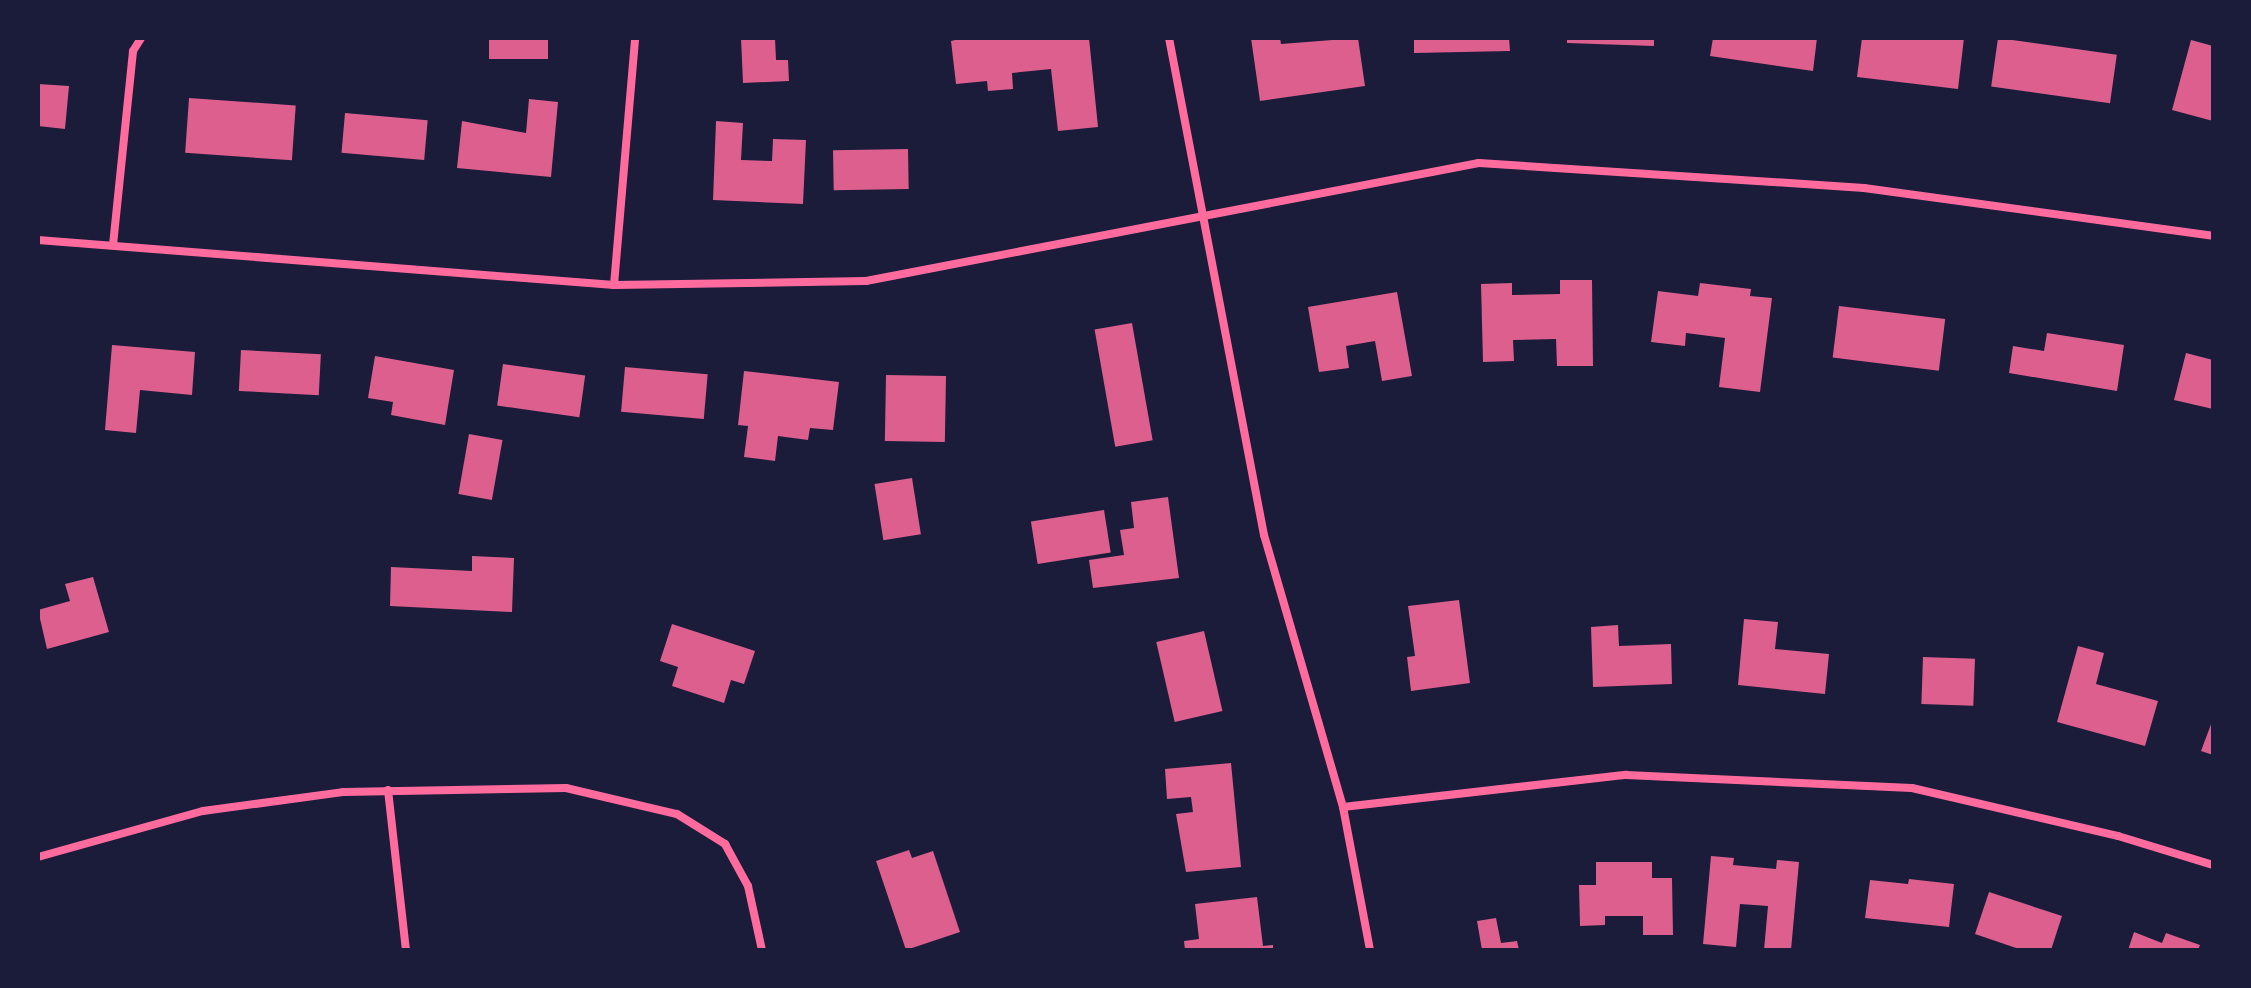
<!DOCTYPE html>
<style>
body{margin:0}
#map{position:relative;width:2251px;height:988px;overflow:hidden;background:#1b1b3a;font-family:"PT Sans",sans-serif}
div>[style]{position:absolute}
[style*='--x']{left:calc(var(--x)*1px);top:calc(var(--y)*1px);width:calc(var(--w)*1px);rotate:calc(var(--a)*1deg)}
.building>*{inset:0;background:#dd5f8e;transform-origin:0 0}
.minor>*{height:8px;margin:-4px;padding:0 4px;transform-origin:4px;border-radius:4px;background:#ff6b9d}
span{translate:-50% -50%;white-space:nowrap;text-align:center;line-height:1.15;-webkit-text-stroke:6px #1b1b3a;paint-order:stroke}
.frame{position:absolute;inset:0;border:40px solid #1b1b3a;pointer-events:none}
</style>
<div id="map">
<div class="building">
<div style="left:489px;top:38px;width:59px;height:21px"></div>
<div style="clip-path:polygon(741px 38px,775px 38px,776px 60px,788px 60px,789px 81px,743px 83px)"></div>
<div style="clip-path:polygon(964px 38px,1089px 38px,1098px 127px,1058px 131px,1051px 69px,1012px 73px,1013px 89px,988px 91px,987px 81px,956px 84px,951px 41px)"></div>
<div style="clip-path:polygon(1251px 38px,1280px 38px,1281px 44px,1358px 38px,1365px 86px,1260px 101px)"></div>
<div style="clip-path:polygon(1414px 38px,1509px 38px,1510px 51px,1414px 53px)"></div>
<div style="clip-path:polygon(1567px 38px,1654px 38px,1654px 46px,1567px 43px)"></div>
<div style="clip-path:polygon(1713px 38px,1817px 38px,1813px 71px,1710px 56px)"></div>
<div style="clip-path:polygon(1862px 38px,1964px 38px,1958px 89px,1857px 77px)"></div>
<div style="left:1998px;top:38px;width:120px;height:49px;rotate:8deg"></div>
<div style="clip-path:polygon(2191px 40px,2213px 46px,2213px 121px,2172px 110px)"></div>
<div style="clip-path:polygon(38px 84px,69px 86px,65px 129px,38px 126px)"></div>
<div style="left:189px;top:98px;width:107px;height:55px;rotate:4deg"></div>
<div style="clip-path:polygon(529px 99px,558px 102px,551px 177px,457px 168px,462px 121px,526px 133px)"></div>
<div style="left:345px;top:113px;width:83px;height:40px;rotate:5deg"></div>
<div style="clip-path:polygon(716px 121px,743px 123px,741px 160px,772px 161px,773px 139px,806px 140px,803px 204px,713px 200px)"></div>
<div style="left:908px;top:149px;width:40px;height:75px;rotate:89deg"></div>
<div style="clip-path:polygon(1560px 280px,1592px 280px,1593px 366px,1557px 366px,1556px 339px,1513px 340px,1514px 361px,1483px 362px,1481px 284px,1512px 283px,1512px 295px,1560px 294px)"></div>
<div style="clip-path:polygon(1700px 283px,1751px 289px,1750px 296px,1772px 298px,1760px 392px,1719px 387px,1725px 338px,1686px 333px,1685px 346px,1651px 342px,1658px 291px,1698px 296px)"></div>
<div style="clip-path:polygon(1397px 292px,1412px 376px,1382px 381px,1375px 341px,1346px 346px,1349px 368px,1319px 372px,1308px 307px)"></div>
<div style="left:1839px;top:306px;width:107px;height:52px;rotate:7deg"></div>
<div style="left:1132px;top:323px;width:119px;height:38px;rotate:80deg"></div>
<div style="clip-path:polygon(2047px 333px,2124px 345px,2117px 391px,2009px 373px,2013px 346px,2044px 351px)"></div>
<div style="clip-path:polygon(112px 345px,195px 352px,192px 395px,140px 390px,136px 433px,105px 430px)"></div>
<div style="left:241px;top:350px;width:80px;height:41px;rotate:3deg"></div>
<div style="clip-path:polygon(2186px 353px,2213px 360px,2213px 409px,2174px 400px)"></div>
<div style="clip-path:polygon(375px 356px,454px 370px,445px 425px,391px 415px,393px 402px,368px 398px)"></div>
<div style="left:503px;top:364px;width:83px;height:42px;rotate:8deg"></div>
<div style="left:625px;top:367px;width:83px;height:45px;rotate:5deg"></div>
<div style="clip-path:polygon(744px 371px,839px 382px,833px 430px,810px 428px,808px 440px,778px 436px,775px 461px,744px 457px,748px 426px,738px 425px)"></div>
<div style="left:886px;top:375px;width:60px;height:66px;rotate:1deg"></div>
<div style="left:469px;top:434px;width:34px;height:61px;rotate:10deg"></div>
<div style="left:912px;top:478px;width:57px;height:38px;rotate:81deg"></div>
<div style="clip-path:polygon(1168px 497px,1179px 578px,1093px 588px,1089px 560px,1124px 555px,1120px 530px,1134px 528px,1131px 502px)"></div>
<div style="left:1104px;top:510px;width:43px;height:74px;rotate:81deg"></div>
<div style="clip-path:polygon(472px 556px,514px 558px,512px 612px,390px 606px,391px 567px,472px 571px)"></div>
<div style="clip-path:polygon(93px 577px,109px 632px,47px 649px,38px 610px,70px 601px,65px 584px)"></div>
<div style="clip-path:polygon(1459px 600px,1470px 683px,1411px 691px,1407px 657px,1415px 656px,1408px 606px)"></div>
<div style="clip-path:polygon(1744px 619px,1778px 622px,1775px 649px,1829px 654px,1825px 694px,1738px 685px)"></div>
<div style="clip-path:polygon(672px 624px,755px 651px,744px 684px,731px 680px,724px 703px,672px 686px,678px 667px,660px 661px)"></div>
<div style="clip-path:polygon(1618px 625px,1619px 646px,1671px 644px,1672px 684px,1593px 687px,1591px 627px)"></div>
<div style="left:1204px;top:631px;width:82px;height:49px;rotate:77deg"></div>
<div style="clip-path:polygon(2078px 646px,2104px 653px,2096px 684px,2158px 701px,2145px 746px,2057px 722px)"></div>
<div style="left:1923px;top:657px;width:52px;height:47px;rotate:2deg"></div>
<div style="clip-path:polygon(2213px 719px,2213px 755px,2201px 751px)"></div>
<div style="clip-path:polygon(1231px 763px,1241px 867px,1186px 872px,1176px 814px,1193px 812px,1191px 797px,1167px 799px,1165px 769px)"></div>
<div style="clip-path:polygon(909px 850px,912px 858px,933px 851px,960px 932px,906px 950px,876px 861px)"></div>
<div style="clip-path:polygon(1711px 856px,1734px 858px,1733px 865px,1776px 869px,1777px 860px,1799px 862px,1791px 950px,1764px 950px,1768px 906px,1740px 904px,1736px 947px,1703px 944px)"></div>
<div style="clip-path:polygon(1596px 862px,1652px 862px,1652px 878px,1672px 878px,1673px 935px,1643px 935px,1643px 916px,1605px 916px,1605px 925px,1580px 926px,1579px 885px,1596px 885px)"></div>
<div style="clip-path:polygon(1909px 879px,1954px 884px,1949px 927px,1865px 918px,1870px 880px,1908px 884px)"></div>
<div style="clip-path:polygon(1989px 892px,2062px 916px,2051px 950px,2022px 950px,1975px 934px)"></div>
<div style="clip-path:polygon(1257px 897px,1263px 946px,1273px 945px,1273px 950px,1185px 950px,1184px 941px,1199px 939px,1195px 904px)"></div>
<div style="clip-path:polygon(1496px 918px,1501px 943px,1517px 941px,1519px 950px,1482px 950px,1477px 921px)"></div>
<div style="clip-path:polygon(2134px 932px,2162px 943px,2166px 933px,2200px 945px,2198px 950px,2128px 950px)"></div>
</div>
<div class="minor">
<div style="--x:1169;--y:38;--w:506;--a:79.18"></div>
<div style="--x:1264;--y:535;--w:283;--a:73.8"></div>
<div style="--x:1343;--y:807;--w:146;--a:79.3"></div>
<div style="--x:38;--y:240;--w:578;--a:4.47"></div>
<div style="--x:614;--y:285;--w:252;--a:-0.9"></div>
<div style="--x:866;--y:281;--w:624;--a:-10.9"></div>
<div style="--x:1479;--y:163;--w:386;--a:3.7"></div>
<div style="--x:1864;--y:188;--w:352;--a:7.8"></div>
<div style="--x:113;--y:245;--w:195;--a:-84.1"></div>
<div style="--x:133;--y:51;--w:15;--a:-58"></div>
<div style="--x:614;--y:285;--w:248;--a:-85.1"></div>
<div style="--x:388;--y:790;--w:161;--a:83.6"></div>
<div style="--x:1343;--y:807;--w:285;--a:-6.5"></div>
<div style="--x:1626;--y:775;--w:286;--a:2.6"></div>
<div style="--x:1912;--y:788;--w:212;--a:13.1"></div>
<div style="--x:2118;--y:836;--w:99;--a:17"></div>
<div style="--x:38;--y:857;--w:171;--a:-15.6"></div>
<div style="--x:203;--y:811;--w:141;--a:-7.7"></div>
<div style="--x:343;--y:792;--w:223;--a:-1"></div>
<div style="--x:566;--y:788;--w:114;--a:13.2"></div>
<div style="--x:677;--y:814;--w:57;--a:32"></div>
<div style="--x:725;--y:844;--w:48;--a:61.3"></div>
<div style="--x:748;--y:886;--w:66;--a:77.7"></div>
</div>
<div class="frame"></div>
</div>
